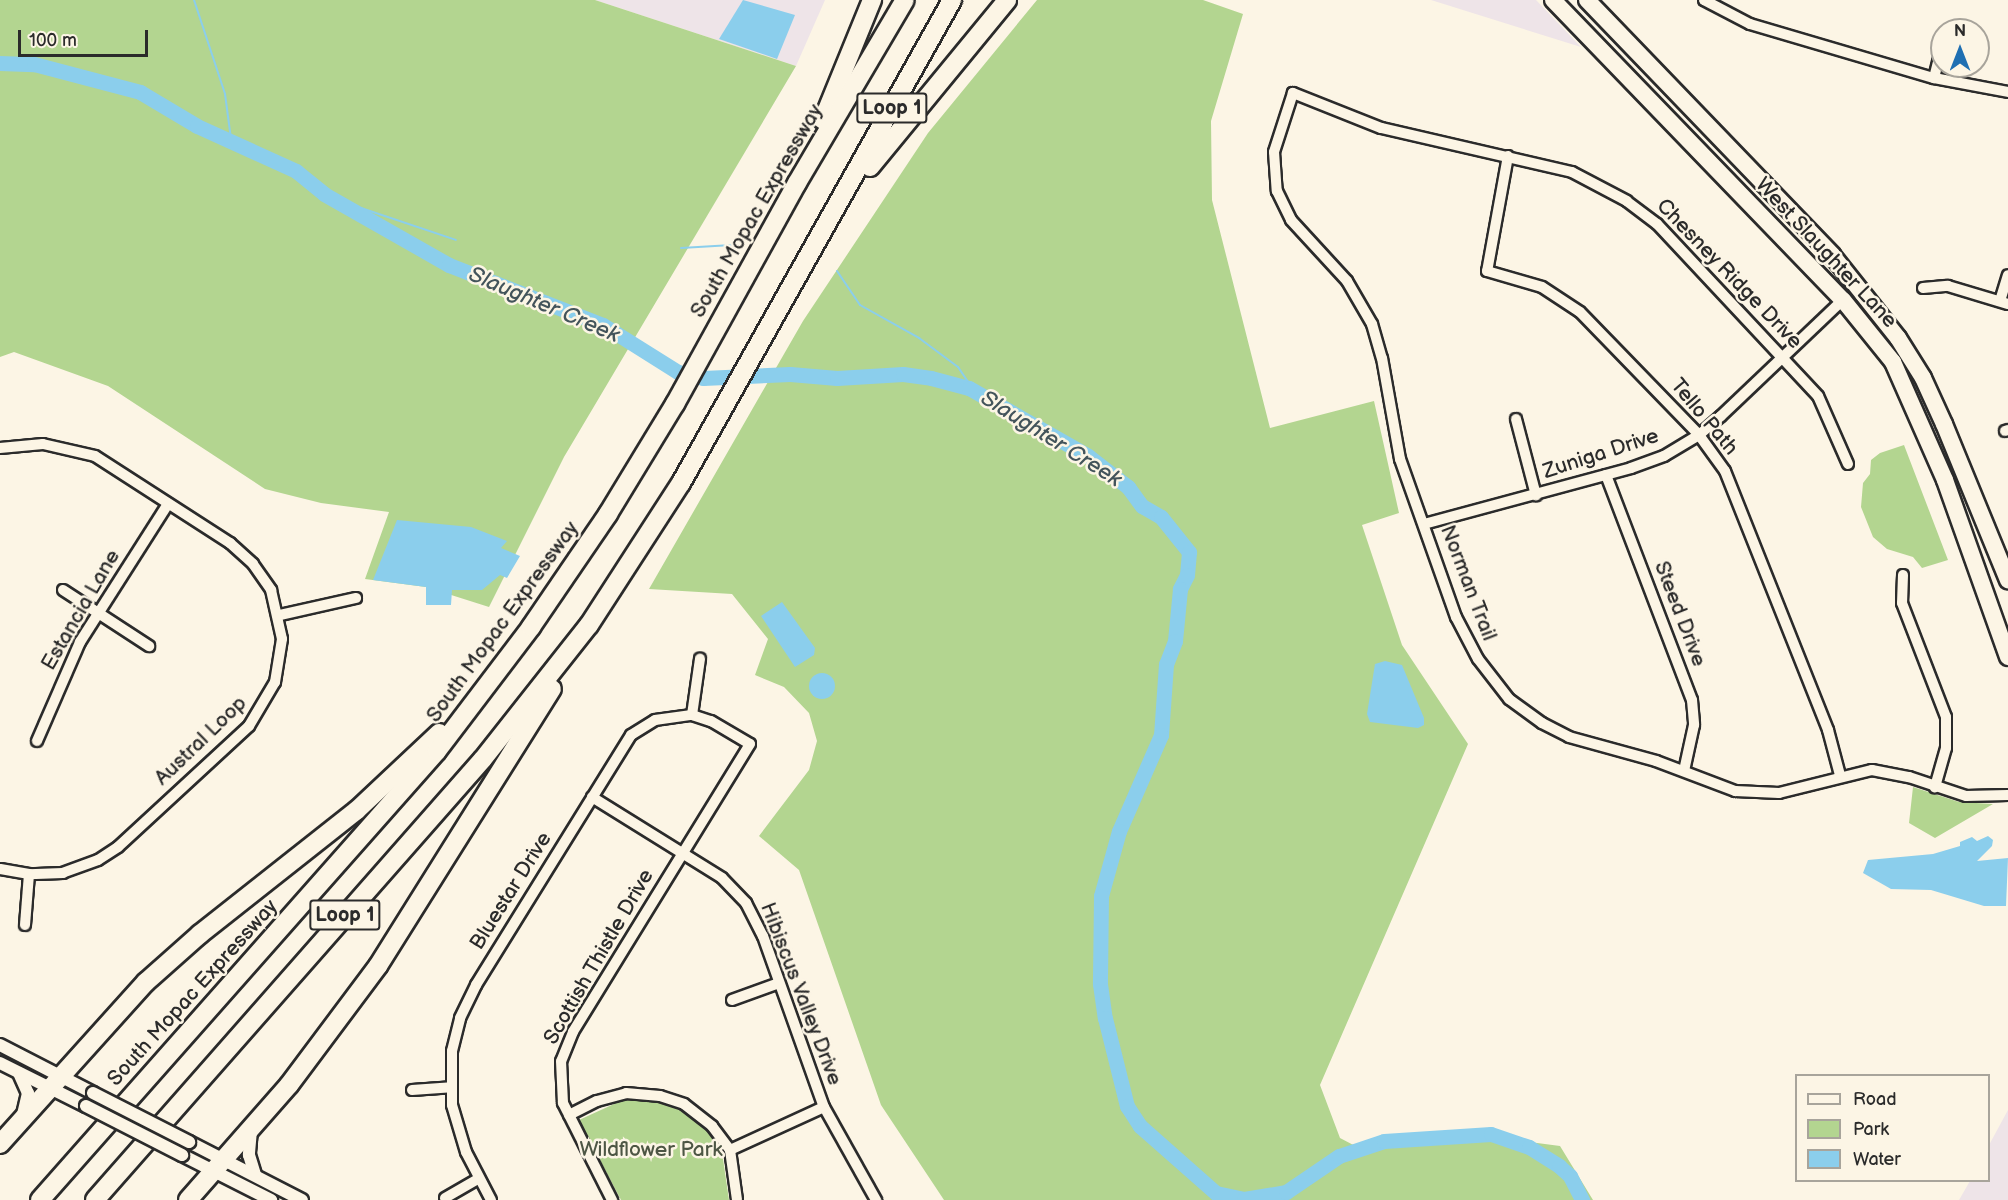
<!DOCTYPE html>
<style>
body{margin:0}
#map{position:relative;width:2008px;height:1200px;overflow:hidden;background:#fcf5e5;font-family:"Balsamiq Sans",sans-serif}
div>[style]{position:absolute}
[style*='--x']{left:calc(var(--x)*1px);top:calc(var(--y)*1px);width:calc(var(--w)*1px);rotate:calc(var(--a)*1deg)}
.built>*{inset:0;background:#eee4e8}
.green>*{inset:0;background:#b3d590}
.water>*{inset:0;background:#8bceec}
.round{border-radius:50%}
.stream>*{height:2px;margin:-1px;padding:0 1px;transform-origin:1px;border-radius:1px;background:#8bceec}
.river>*{height:15px;margin:-7.5px;padding:0 7.5px;transform-origin:7.5px;border-radius:7.5px;background:#8bceec}
.roads{filter:drop-shadow(2px 0 #2b2b2b) drop-shadow(-2px 0 #2b2b2b) drop-shadow(0 2px #2b2b2b) drop-shadow(0 -2px #2b2b2b)}
.minor>*{height:10px;margin:-5px;padding:0 5px;transform-origin:5px;border-radius:5px;background:#fcf5e5}
.tertiary>*{height:12px;margin:-6px;padding:0 6px;transform-origin:6px;border-radius:6px;background:#fcf5e5}
.primary>*{height:16px;margin:-8px;padding:0 8px;transform-origin:8px;border-radius:8px;background:#fcf5e5}
.motorway>*{height:18px;margin:-9px;padding:0 9px;transform-origin:9px;border-radius:9px;background:#fcf5e5}
.bridges{filter:drop-shadow(2px 0 #2b2b2b) drop-shadow(-2px 0 #2b2b2b) drop-shadow(0 2px #2b2b2b) drop-shadow(0 -2px #2b2b2b)}
.tertiary-bridge>*{height:12px;margin:-6px;padding:0 6px;transform-origin:6px;border-radius:6px;background:#fcf5e5}
span{translate:-50% -50%;white-space:nowrap;text-align:center;line-height:1.15;-webkit-text-stroke:5px #fcf5e5;paint-order:stroke}
.shield-label span{padding:2px 4px;background:#fcf5e5;border:2px solid;border-radius:4px;-webkit-text-stroke-width:0}
.shield-label{font-size:20px;color:#2b2b2b;font-weight:700}
.street-label{font-size:21px;color:#2b2b2b}
.park-label{font-size:21px;color:#4d5644}
.water-label{font-size:22px;color:#43545b;font-style:italic}
.legend{position:absolute;left:1795px;top:1074px;width:195px;height:108px;box-sizing:border-box;background:#fcf5e5;border:2px solid #a8a49b;margin:0;padding:8px 10px;list-style:none;font-size:18px;color:#2b2b2b}
.legend li{display:flex;align-items:center;gap:12px;height:30px}
.legend b{width:30px;border:2px solid #a8a49b}
.north{position:absolute;left:1930px;top:18px;width:60px;height:60px;box-sizing:border-box;background:#fcf5e5;border:2px solid #a8a49b;border-radius:50%;rotate:0deg;font-size:16px;font-weight:700;line-height:24px;text-align:center;color:#2b2b2b}
.north::after{content:'';display:block;margin:auto;width:21px;height:27px;background:#1f6fb2;clip-path:polygon(50% 0,100% 100%,50% 72%,0 100%)}
.scale{position:absolute;left:18px;top:30px;width:130px;height:27px;box-sizing:border-box;border:3px solid #2b2b2b;border-top:0;padding-left:8px;font-size:18px;line-height:21px;white-space:nowrap;color:#2b2b2b;-webkit-text-stroke:4px #fcf5e5;paint-order:stroke}
</style>
<div id="map">
<div class="built">
<div style="clip-path:polygon(595px 0,825px 0,796px 66px)"></div>
<div style="clip-path:polygon(1431px 0,1536px 0,1581px 47px)"></div>
<div style="clip-path:polygon(2008px 1110px,2008px 1200px,1959px 1200px,1970px 1181px,1988px 1180px,1989px 1145px)"></div>
</div>
<div class="green">
<div style="clip-path:polygon(0 0,595px 0,796px 66px,564px 457px,489px 607px,426px 587px,365px 579px,389px 512px,321px 503px,265px 489px,108px 386px,14px 352px,0 357px)"></div>
<div style="clip-path:polygon(1037px 0,1203px 0,1243px 14px,1211px 121px,1212px 200px,1270px 428px,1374px 401px,1399px 513px,1362px 525px,1402px 645px,1468px 744px,1320px 1085px,1340px 1138px,1361px 1149px,1483px 1136px,1560px 1146px,1593px 1200px,944px 1200px,881px 1105px,799px 870px,759px 836px,809px 770px,817px 741px,809px 713px,784px 687px,755px 675px,768px 639px,732px 594px,649px 589px,803px 321px,928px 133px)"></div>
<div style="clip-path:polygon(1904px 445px,1948px 560px,1922px 568px,1913px 557px,1887px 549px,1873px 537px,1861px 507px,1863px 483px,1870px 474px,1871px 460px,1880px 453px)"></div>
<div style="clip-path:polygon(1913px 787px,1959px 802px,1993px 804px,1935px 838px,1909px 823px)"></div>
<div style="clip-path:polygon(625px 1099px,670px 1104px,703px 1125px,716px 1141px,723px 1159px,729px 1200px,621px 1200px,579px 1120px)"></div>
</div>
<div class="water">
<div style="clip-path:polygon(743px 0,795px 15px,777px 59px,719px 39px)"></div>
<div style="clip-path:polygon(397px 520px,471px 527px,507px 541px,501px 548px,520px 556px,507px 578px,500px 575px,482px 590px,452px 590px,451px 605px,426px 605px,426px 587px,373px 580px)"></div>
<div style="clip-path:polygon(782px 602px,815px 648px,814px 655px,795px 667px,761px 616px)"></div>
<div style="clip-path:polygon(1385px 661px,1402px 665px,1424px 718px,1424px 725px,1418px 728px,1370px 722px,1367px 714px,1375px 664px)"></div>
<div class="round" style="left:809px;top:673px;width:26px;height:26px"></div>
<div style="clip-path:polygon(1988px 836px,1993px 840px,1992px 846px,1977px 861px,2008px 858px,2006px 906px,1984px 906px,1931px 890px,1891px 889px,1863px 873px,1868px 860px,1933px 854px,1960px 846px,1960px 842px,1972px 837px,1977px 841px)"></div>
</div>
<div class="stream">
<div style="--x:194;--y:0;--w:99;--a:71.7"></div>
<div style="--x:225;--y:94;--w:45;--a:82.4"></div>
<div style="--x:356;--y:212;--w:6;--a:-39"></div>
<div style="--x:361;--y:208;--w:100;--a:18.6"></div>
<div style="--x:681;--y:248;--w:51;--a:-3.4"></div>
<div style="--x:837;--y:271;--w:41;--a:55.9"></div>
<div style="--x:860;--y:305;--w:68;--a:29.2"></div>
<div style="--x:919;--y:338;--w:49;--a:36.6"></div>
<div style="--x:958;--y:367;--w:30;--a:56"></div>
</div>
<div class="river">
<div style="--x:0;--y:63;--w:34;--a:2"></div>
<div style="--x:34;--y:64;--w:110;--a:14.8"></div>
<div style="--x:140;--y:92;--w:66;--a:30.8"></div>
<div style="--x:197;--y:126;--w:109;--a:24.4"></div>
<div style="--x:296;--y:171;--w:36;--a:39"></div>
<div style="--x:324;--y:194;--w:144;--a:29.6"></div>
<div style="--x:449;--y:265;--w:165;--a:21.3"></div>
<div style="--x:603;--y:325;--w:89;--a:32.1"></div>
<div style="--x:678;--y:372;--w:26;--a:13"></div>
<div style="--x:703;--y:378;--w:87;--a:-2.6"></div>
<div style="--x:790;--y:374;--w:47;--a:4.9"></div>
<div style="--x:837;--y:378;--w:66;--a:-3.5"></div>
<div style="--x:903;--y:374;--w:28;--a:8"></div>
<div style="--x:931;--y:378;--w:39;--a:15"></div>
<div style="--x:969;--y:388;--w:137;--a:29.7"></div>
<div style="--x:1088;--y:456;--w:51;--a:37.8"></div>
<div style="--x:1128;--y:487;--w:24;--a:54"></div>
<div style="--x:1142;--y:506;--w:22;--a:30"></div>
<div style="--x:1161;--y:517;--w:45;--a:51.3"></div>
<div style="--x:1189;--y:552;--w:23;--a:95"></div>
<div style="--x:1187;--y:575;--w:16;--a:117"></div>
<div style="--x:1180;--y:589;--w:52;--a:95.5"></div>
<div style="--x:1175;--y:641;--w:25;--a:111"></div>
<div style="--x:1166;--y:664;--w:71;--a:94"></div>
<div style="--x:1161;--y:735;--w:105;--a:113.6"></div>
<div style="--x:1119;--y:831;--w:67;--a:105.5"></div>
<div style="--x:1101;--y:896;--w:88;--a:90.7"></div>
<div style="--x:1100;--y:984;--w:34;--a:82"></div>
<div style="--x:1105;--y:1018;--w:91;--a:76"></div>
<div style="--x:1127;--y:1106;--w:24;--a:57"></div>
<div style="--x:1140;--y:1126;--w:101;--a:41.4"></div>
<div style="--x:1216;--y:1193;--w:29;--a:12"></div>
<div style="--x:1244;--y:1199;--w:43;--a:-9.5"></div>
<div style="--x:1286;--y:1192;--w:64;--a:-34.2"></div>
<div style="--x:1339;--y:1156;--w:47;--a:-18.4"></div>
<div style="--x:1384;--y:1141;--w:107;--a:-3.7"></div>
<div style="--x:1491;--y:1134;--w:40;--a:18.9"></div>
<div style="--x:1529;--y:1147;--w:36;--a:32"></div>
<div style="--x:1559;--y:1166;--w:15;--a:42"></div>
<div style="--x:1570;--y:1176;--w:27;--a:63"></div>
</div>
<div class="roads">
<div class="minor">
<div style="--x:1704;--y:0;--w:52;--a:27.6"></div>
<div style="--x:1750;--y:24;--w:192;--a:16.4"></div>
<div style="--x:1934;--y:78;--w:75;--a:10.7"></div>
<div style="--x:1934;--y:78;--w:34;--a:-76"></div>
<div style="--x:1508;--y:156;--w:117;--a:100.3"></div>
<div style="--x:1487;--y:271;--w:57;--a:16.2"></div>
<div style="--x:1542;--y:287;--w:45;--a:33.3"></div>
<div style="--x:1580;--y:312;--w:171;--a:45.9"></div>
<div style="--x:1699;--y:435;--w:44;--a:54.2"></div>
<div style="--x:1725;--y:471;--w:279;--a:68.3"></div>
<div style="--x:1828;--y:730;--w:47;--a:75.1"></div>
<div style="--x:1923;--y:288;--w:25;--a:-5"></div>
<div style="--x:1948;--y:286;--w:63;--a:16.7"></div>
<div style="--x:2000;--y:301;--w:27;--a:-73"></div>
<div style="--x:1516;--y:419;--w:79;--a:75.3"></div>
<div style="--x:2005;--y:431;--w:3;--a:-18"></div>
<div style="--x:0;--y:448;--w:43;--a:-5.3"></div>
<div style="--x:43;--y:444;--w:53;--a:13"></div>
<div style="--x:95;--y:456;--w:161;--a:32.8"></div>
<div style="--x:230;--y:543;--w:31;--a:42"></div>
<div style="--x:253;--y:564;--w:32;--a:55"></div>
<div style="--x:271;--y:590;--w:50;--a:77.3"></div>
<div style="--x:282;--y:639;--w:44;--a:99.2"></div>
<div style="--x:275;--y:682;--w:51;--a:120.6"></div>
<div style="--x:249;--y:726;--w:178;--a:137.3"></div>
<div style="--x:118;--y:847;--w:24;--a:147"></div>
<div style="--x:98;--y:860;--w:37;--a:160"></div>
<div style="--x:63;--y:873;--w:34;--a:178"></div>
<div style="--x:29;--y:874;--w:29;--a:-170"></div>
<div style="--x:1848;--y:464;--w:74;--a:-113.8"></div>
<div style="--x:1818;--y:396;--w:236;--a:-133.1"></div>
<div style="--x:1657;--y:224;--w:38;--a:-143"></div>
<div style="--x:1627;--y:201;--w:62;--a:-152.2"></div>
<div style="--x:1572;--y:172;--w:196;--a:-167"></div>
<div style="--x:1381;--y:128;--w:95;--a:-158.3"></div>
<div style="--x:1293;--y:93;--w:62;--a:107.9"></div>
<div style="--x:1274;--y:152;--w:39;--a:86"></div>
<div style="--x:1277;--y:191;--w:32;--a:64"></div>
<div style="--x:1291;--y:220;--w:83;--a:47.4"></div>
<div style="--x:1347;--y:281;--w:50;--a:59.8"></div>
<div style="--x:1372;--y:324;--w:35;--a:74"></div>
<div style="--x:1382;--y:358;--w:103;--a:79.9"></div>
<div style="--x:1400;--y:459;--w:168;--a:70.5"></div>
<div style="--x:1456;--y:617;--w:47;--a:62.4"></div>
<div style="--x:1478;--y:659;--w:51;--a:52.2"></div>
<div style="--x:1509;--y:699;--w:41;--a:36"></div>
<div style="--x:1542;--y:723;--w:30;--a:27"></div>
<div style="--x:1569;--y:737;--w:90;--a:15.4"></div>
<div style="--x:1656;--y:761;--w:85;--a:20.8"></div>
<div style="--x:1735;--y:791;--w:44;--a:2.6"></div>
<div style="--x:1779;--y:793;--w:96;--a:-13.9"></div>
<div style="--x:1872;--y:770;--w:38;--a:11"></div>
<div style="--x:1909;--y:777;--w:60;--a:18.4"></div>
<div style="--x:1966;--y:796;--w:42;--a:-1.4"></div>
<div style="--x:1606;--y:475;--w:241;--a:69.1"></div>
<div style="--x:1692;--y:700;--w:25;--a:85"></div>
<div style="--x:1694;--y:725;--w:47;--a:102.3"></div>
<div style="--x:1424;--y:524;--w:214;--a:-15.1"></div>
<div style="--x:1631;--y:468;--w:35;--a:-20"></div>
<div style="--x:1664;--y:456;--w:41;--a:-31"></div>
<div style="--x:1699;--y:435;--w:29;--a:-41"></div>
<div style="--x:1721;--y:416;--w:168;--a:-43.6"></div>
<div style="--x:1903;--y:575;--w:28;--a:92"></div>
<div style="--x:1902;--y:603;--w:122;--a:68.9"></div>
<div style="--x:1946;--y:717;--w:31;--a:90"></div>
<div style="--x:1946;--y:748;--w:41;--a:105.8"></div>
<div style="--x:63;--y:590;--w:103;--a:33.1"></div>
<div style="--x:280;--y:615;--w:78;--a:-12.6"></div>
<div style="--x:692;--y:715;--w:57;--a:-81.9"></div>
<div style="--x:37;--y:741;--w:108;--a:-66.5"></div>
<div style="--x:80;--y:642;--w:164;--a:-57.5"></div>
<div style="--x:592;--y:797;--w:153;--a:31.9"></div>
<div style="--x:722;--y:878;--w:35;--a:46"></div>
<div style="--x:746;--y:903;--w:37;--a:63"></div>
<div style="--x:763;--y:936;--w:182;--a:70.4"></div>
<div style="--x:824;--y:1107;--w:107;--a:60.8"></div>
<div style="--x:25;--y:925;--w:51;--a:-85.5"></div>
<div style="--x:732;--y:1000;--w:50;--a:-19.9"></div>
<div style="--x:412;--y:1090;--w:39;--a:-4"></div>
<div style="--x:569;--y:1115;--w:31;--a:-27"></div>
<div style="--x:597;--y:1101;--w:30;--a:-15"></div>
<div style="--x:626;--y:1093;--w:34;--a:5"></div>
<div style="--x:660;--y:1096;--w:25;--a:18"></div>
<div style="--x:684;--y:1104;--w:36;--a:38"></div>
<div style="--x:712;--y:1126;--w:30;--a:53"></div>
<div style="--x:730;--y:1150;--w:50;--a:82"></div>
<div style="--x:730;--y:1150;--w:103;--a:-24.6"></div>
<div style="--x:445;--y:1198;--w:39;--a:-30"></div>
<div style="--x:491;--y:1200;--w:54;--a:-117.5"></div>
<div style="--x:466;--y:1152;--w:49;--a:-106.6"></div>
<div style="--x:452;--y:1105;--w:54;--a:-90"></div>
<div style="--x:452;--y:1051;--w:34;--a:-76"></div>
<div style="--x:460;--y:1018;--w:37;--a:-64"></div>
<div style="--x:476;--y:985;--w:294;--a:-58.2"></div>
<div style="--x:631;--y:735;--w:28;--a:-32"></div>
<div style="--x:655;--y:720;--w:37;--a:-8"></div>
<div style="--x:692;--y:715;--w:20;--a:18"></div>
<div style="--x:711;--y:721;--w:45;--a:30.5"></div>
<div style="--x:750;--y:744;--w:338;--a:121.6"></div>
<div style="--x:573;--y:1032;--w:31;--a:112"></div>
<div style="--x:561;--y:1061;--w:42;--a:87.3"></div>
<div style="--x:563;--y:1103;--w:109;--a:63.2"></div>
</div>
<div class="tertiary">
<div style="--x:0;--y:1045;--w:105;--a:27.3"></div>
<div style="--x:0;--y:1063;--w:96;--a:26.6"></div>
<div style="--x:19;--y:1073;--w:22;--a:66"></div>
<div style="--x:28;--y:1093;--w:22;--a:103"></div>
<div style="--x:251;--y:1130;--w:25;--a:95"></div>
<div style="--x:249;--y:1155;--w:21;--a:73"></div>
<div style="--x:189;--y:1142;--w:127;--a:27.2"></div>
<div style="--x:182;--y:1155;--w:100;--a:26.8"></div>
</div>
<div class="primary">
<div style="--x:1553;--y:0;--w:417;--a:46"></div>
<div style="--x:1843;--y:300;--w:80;--a:51.1"></div>
<div style="--x:1893;--y:362;--w:129;--a:66.2"></div>
<div style="--x:1945;--y:480;--w:188;--a:70.4"></div>
<div style="--x:1587;--y:0;--w:354;--a:46.1"></div>
<div style="--x:1832;--y:255;--w:106;--a:51.5"></div>
<div style="--x:1898;--y:338;--w:47;--a:58"></div>
<div style="--x:1923;--y:378;--w:51;--a:65.5"></div>
<div style="--x:1944;--y:424;--w:169;--a:67.7"></div>
</div>
<div class="motorway">
<div style="--x:823;--y:120;--w:130;--a:-67.8"></div>
<div style="--x:870;--y:167;--w:216;--a:-50.6"></div>
<div style="--x:0;--y:1144;--w:218;--a:-48"></div>
<div style="--x:146;--y:982;--w:72;--a:-41.6"></div>
<div style="--x:200;--y:934;--w:199;--a:-38.3"></div>
<div style="--x:356;--y:811;--w:114;--a:-43.2"></div>
<div style="--x:40;--y:1200;--w:599;--a:-48.52"></div>
<div style="--x:437;--y:751;--w:156;--a:-52.8"></div>
<div style="--x:531;--y:627;--w:137;--a:-55.7"></div>
<div style="--x:608;--y:514;--w:129;--a:-58.7"></div>
<div style="--x:675;--y:404;--w:252;--a:-61.1"></div>
<div style="--x:797;--y:183;--w:212;--a:-59.5"></div>
<div style="--x:95;--y:1200;--w:587;--a:-48.66"></div>
<div style="--x:483;--y:759;--w:171;--a:-51.7"></div>
<div style="--x:589;--y:625;--w:169;--a:-57.1"></div>
<div style="--x:681;--y:483;--w:554;--a:-60.7"></div>
<div style="--x:188;--y:1200;--w:153;--a:-48.7"></div>
<div style="--x:289;--y:1085;--w:149;--a:-53.2"></div>
<div style="--x:378;--y:966;--w:327;--a:-57.9"></div>
</div>
</div>
<div class="bridges">
<div class="tertiary-bridge">
<div style="--x:93;--y:1093;--w:108;--a:27"></div>
<div style="--x:86;--y:1106;--w:108;--a:27"></div>
</div>
</div>
<div class="shield-label">
<span style="left:892px;top:108px">Loop 1</span>
<span style="left:345px;top:915px">Loop 1</span>
</div>
<div class="street-label">
<span style="left:757px;top:211px;rotate:-60deg">South Mopac Expressway</span>
<span style="left:1826px;top:253px;rotate:47deg">West Slaughter Lane</span>
<span style="left:1729px;top:274px;rotate:46deg">Chesney Ridge Drive</span>
<span style="left:1704px;top:417px;rotate:50deg">Tello Path</span>
<span style="left:1601px;top:454px;rotate:-18deg">Zuniga Drive</span>
<span style="left:1468px;top:583px;rotate:69deg">Norman Trail</span>
<span style="left:81px;top:610px;rotate:-60deg">Estancia Lane</span>
<span style="left:1680px;top:614px;rotate:69deg">Steed Drive</span>
<span style="left:503px;top:622px;rotate:-54deg">South Mopac Expressway</span>
<span style="left:201px;top:741px;rotate:-44deg">Austral Loop</span>
<span style="left:511px;top:891px;rotate:-58deg">Bluestar Drive</span>
<span style="left:599px;top:957px;rotate:-60deg">Scottish Thistle Drive</span>
<span style="left:193px;top:993px;rotate:-48deg">South Mopac Expressway</span>
<span style="left:801px;top:994px;rotate:69deg">Hibiscus Valley Drive</span>
</div>
<div class="park-label">
<span style="left:651px;top:1150px">Wildflower Park</span>
</div>
<div class="water-label">
<span style="left:544px;top:305px;rotate:23deg">Slaughter Creek</span>
<span style="left:1051px;top:439px;rotate:32deg">Slaughter Creek</span>
</div>
<ul class="legend">
<li><b style="height:8px;background:#fcf5e5"></b>Road</li>
<li><b style="height:16px;background:#b3d590"></b>Park</li>
<li><b style="height:16px;background:#8bceec"></b>Water</li>
</ul>
<div class="north">N</div>
<div class="scale">100 m</div>
</div>
